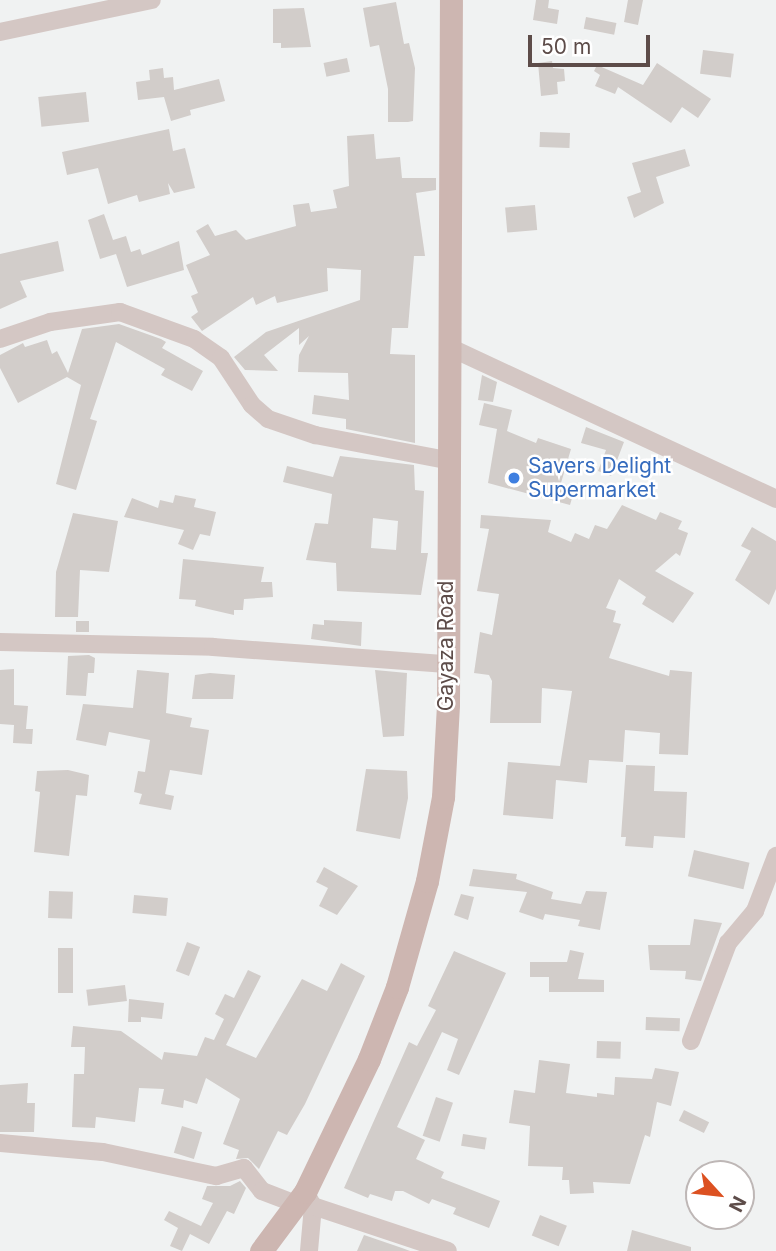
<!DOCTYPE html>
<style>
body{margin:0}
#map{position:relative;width:776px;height:1251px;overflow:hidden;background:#f0f2f2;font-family:Inter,sans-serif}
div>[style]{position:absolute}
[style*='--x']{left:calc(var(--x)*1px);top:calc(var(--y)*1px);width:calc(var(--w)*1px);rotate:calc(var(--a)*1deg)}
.building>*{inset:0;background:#d2cdca;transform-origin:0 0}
.minor>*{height:18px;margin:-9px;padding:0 9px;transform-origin:9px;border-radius:9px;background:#d4c7c4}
.major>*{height:23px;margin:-11.5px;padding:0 11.5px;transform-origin:11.5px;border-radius:11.5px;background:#cdb6b1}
.dots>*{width:19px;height:19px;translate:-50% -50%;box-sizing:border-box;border:4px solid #fff;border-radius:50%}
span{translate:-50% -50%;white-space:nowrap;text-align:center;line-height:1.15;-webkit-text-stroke:5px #fff;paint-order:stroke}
.shop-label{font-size:21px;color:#366cbe}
.left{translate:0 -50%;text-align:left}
.street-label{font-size:21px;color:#5d4c49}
.north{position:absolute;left:685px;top:1160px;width:70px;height:70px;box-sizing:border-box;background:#fff;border:2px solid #beb7b6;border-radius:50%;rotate:117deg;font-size:19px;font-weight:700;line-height:28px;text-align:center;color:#5d4c49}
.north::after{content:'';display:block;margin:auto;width:24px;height:32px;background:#dc5121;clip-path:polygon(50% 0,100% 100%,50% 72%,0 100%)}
.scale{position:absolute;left:528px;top:35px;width:122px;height:32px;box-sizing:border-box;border:4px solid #5d4c49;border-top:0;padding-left:9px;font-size:21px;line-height:24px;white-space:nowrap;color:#5d4c49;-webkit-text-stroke:5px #fff;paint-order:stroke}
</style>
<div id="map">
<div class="building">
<div style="clip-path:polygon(536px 0,549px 0,548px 8px,559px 10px,557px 24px,533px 20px)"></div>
<div style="clip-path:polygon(628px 0,643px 0,638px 25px,624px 22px)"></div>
<div style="clip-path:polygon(396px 2px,404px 44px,409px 43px,415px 68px,413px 121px,408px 122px,388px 122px,388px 89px,379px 45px,370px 47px,363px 8px)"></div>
<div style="clip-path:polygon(304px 8px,311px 47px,281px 48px,281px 43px,273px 43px,273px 9px)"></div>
<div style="left:586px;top:17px;width:31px;height:12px;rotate:11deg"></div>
<div style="left:703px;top:50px;width:31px;height:24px;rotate:7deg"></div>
<div style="left:347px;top:58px;width:14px;height:24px;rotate:78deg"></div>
<div style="clip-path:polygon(552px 61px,553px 68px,564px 69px,565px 81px,557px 82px,558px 94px,541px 96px,538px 63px)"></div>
<div style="clip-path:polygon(657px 63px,711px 99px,698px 118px,682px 107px,671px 123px,618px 87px,615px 94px,595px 86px,600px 75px,594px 71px,597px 65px,643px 85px)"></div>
<div style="clip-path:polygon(163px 68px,164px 78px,173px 77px,174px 90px,219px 79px,225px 101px,190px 110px,191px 115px,171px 121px,164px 97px,138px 100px,136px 82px,150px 80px,149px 70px)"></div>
<div style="left:86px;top:92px;width:30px;height:48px;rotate:84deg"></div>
<div style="clip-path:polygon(169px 129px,173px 151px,185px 148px,195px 188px,174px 193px,168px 183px,170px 194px,139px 202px,137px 195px,108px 204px,98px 168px,67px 175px,62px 152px)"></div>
<div style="left:540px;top:132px;width:30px;height:15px;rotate:2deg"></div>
<div style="clip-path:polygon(374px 134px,376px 159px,400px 157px,402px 178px,436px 178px,436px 190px,416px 193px,425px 256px,414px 256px,408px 328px,392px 328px,390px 354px,415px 355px,415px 443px,346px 429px,346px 419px,312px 414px,314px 395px,349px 400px,348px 373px,298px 372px,299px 355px,309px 336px,299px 345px,299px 328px,264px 355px,278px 371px,245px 370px,234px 357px,266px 332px,360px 300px,361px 270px,327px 268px,328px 291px,277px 303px,275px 296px,256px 305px,253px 297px,202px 331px,191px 317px,198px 312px,191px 296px,198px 293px,186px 265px,210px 255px,196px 231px,208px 224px,215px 236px,236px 230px,246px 240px,296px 226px,293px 205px,309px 203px,311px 212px,337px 208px,333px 190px,349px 186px,347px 136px)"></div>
<div style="clip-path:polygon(685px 149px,690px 166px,656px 177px,664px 203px,634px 218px,627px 197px,641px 192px,632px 163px)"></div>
<div style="left:535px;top:205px;width:25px;height:30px;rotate:85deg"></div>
<div style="clip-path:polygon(104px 214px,113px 240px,126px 236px,131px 252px,140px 249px,142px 255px,179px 241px,184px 270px,127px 287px,116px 254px,100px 259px,88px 220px)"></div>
<div style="clip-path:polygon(58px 241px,64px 271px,20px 281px,27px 297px,0 309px,0 254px)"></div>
<div style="clip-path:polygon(119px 324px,161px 339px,166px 342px,162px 348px,203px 371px,192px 391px,161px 375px,165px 369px,116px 342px,90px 419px,97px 421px,76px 490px,56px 484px,81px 385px,67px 377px,18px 403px,0 368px,0 355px,23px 343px,25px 347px,47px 340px,52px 354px,57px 351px,68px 373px,82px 329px)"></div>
<div style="clip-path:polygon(482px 375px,497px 382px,493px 402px,478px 400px)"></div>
<div style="clip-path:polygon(484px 403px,512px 410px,507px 431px,536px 443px,538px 438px,571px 449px,561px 483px,575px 488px,570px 505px,488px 483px,497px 429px,479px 425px)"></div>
<div style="clip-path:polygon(586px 427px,624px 442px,611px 476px,598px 471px,606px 450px,581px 443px)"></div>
<div style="clip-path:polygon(evenodd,340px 456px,414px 465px,415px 490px,424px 491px,421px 553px,428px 553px,421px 595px,337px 591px,336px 563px,306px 560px,315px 523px,328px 524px,332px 494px,283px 482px,287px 466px,333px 477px,340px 456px,373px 518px,398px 521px,396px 550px,371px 548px,373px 518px)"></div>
<div style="clip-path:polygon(175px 495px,196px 499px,194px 507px,216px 512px,210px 536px,200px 534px,193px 550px,178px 544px,184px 530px,124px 517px,132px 498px,158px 508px,160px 500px,173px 503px)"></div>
<div style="clip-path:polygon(622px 505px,656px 520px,660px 512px,682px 521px,678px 529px,688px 533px,680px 556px,676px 553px,655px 571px,694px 593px,673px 623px,642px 604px,646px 597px,619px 579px,606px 608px,616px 611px,613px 622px,621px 624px,609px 658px,669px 676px,670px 670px,692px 672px,688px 755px,659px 754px,660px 733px,625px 730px,623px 762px,589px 760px,587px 783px,556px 780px,553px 819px,503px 815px,508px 762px,560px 766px,572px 691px,542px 688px,541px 723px,490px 723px,492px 681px,489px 675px,474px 673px,480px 632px,492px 635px,499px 594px,477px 591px,489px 529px,480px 528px,481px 515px,551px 520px,548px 532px,571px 542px,575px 533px,589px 539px,595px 525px,607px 529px)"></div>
<div style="clip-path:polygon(73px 513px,118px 521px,109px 572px,80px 570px,78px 617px,55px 617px,56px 572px)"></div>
<div style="clip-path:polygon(752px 527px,776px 541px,776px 589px,769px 605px,735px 580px,751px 551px,741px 546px)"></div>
<div style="clip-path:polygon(183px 559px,264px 567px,261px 582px,272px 582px,273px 597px,244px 599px,243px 610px,234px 610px,234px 615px,195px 606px,196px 600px,179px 599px)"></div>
<div style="clip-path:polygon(324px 620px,362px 622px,361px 646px,311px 639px,313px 624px,324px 625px)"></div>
<div style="left:76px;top:621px;width:13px;height:11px"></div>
<div style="clip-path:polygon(89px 655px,95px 658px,94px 673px,88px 673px,86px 696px,66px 695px,68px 656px)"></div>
<div style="clip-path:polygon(14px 669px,14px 705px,28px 706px,26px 729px,33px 729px,32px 744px,13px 743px,14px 725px,0 724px,0 670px)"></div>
<div style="clip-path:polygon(137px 670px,169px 673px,166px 713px,192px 718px,190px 727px,209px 730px,202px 775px,170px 770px,165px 794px,174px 796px,171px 810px,139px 804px,142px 794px,134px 792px,138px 771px,145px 772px,150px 740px,109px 732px,106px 746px,76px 740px,83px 704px,133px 708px)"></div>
<div style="clip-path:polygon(375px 670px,407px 673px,404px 736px,383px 737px)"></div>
<div style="clip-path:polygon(210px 673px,235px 675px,233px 699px,192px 699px,195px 675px)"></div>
<div style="clip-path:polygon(626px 765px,655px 766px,654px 791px,687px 792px,685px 838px,654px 836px,653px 848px,625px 846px,626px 837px,621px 837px)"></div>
<div style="clip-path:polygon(366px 769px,407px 771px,408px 798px,400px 839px,356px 831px)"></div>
<div style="clip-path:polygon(68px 770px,89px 775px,87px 796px,76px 795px,69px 856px,34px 852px,40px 792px,35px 791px,37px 771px)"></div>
<div style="left:694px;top:850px;width:57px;height:27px;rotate:13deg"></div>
<div style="clip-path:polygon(324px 867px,358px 886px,337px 915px,319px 906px,328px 888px,316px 882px)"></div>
<div style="clip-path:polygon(473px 869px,517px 874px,516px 879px,553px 892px,551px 899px,581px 904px,586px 891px,607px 892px,600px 930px,578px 926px,580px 920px,545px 914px,543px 920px,519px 912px,527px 892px,469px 886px)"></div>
<div style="left:49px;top:891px;width:24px;height:27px;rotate:2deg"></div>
<div style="clip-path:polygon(461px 894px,474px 897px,468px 920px,454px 915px)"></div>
<div style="left:134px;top:895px;width:34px;height:18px;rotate:5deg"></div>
<div style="clip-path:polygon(694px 919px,722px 923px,701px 981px,685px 979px,686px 971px,650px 970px,648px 945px,690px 945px)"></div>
<div style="left:187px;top:942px;width:14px;height:31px;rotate:21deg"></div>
<div style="left:58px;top:948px;width:15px;height:45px"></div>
<div style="clip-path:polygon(570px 950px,584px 953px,578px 979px,604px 980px,604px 992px,549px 992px,549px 977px,530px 977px,530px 962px,567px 962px)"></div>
<div style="clip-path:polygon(454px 951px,506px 973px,459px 1075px,447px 1070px,458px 1039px,442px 1032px,397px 1127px,425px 1140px,416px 1159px,444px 1172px,441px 1178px,500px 1201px,489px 1228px,453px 1214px,456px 1208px,432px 1199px,429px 1204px,403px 1191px,395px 1191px,392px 1201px,370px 1194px,368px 1198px,344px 1188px,409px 1042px,417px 1046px,436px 1010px,428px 1006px)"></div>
<div style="clip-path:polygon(341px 963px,365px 976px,305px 1104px,287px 1135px,278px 1131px,259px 1169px,248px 1158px,236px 1159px,239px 1150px,223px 1144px,240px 1099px,206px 1078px,197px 1104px,184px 1100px,183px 1108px,161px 1104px,164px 1089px,139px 1088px,135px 1122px,96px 1117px,95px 1128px,72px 1127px,74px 1074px,84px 1074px,85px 1047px,71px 1047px,73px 1026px,121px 1031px,162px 1060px,164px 1052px,197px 1056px,205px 1037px,214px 1040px,224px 1019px,215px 1014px,225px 994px,234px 998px,248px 970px,261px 976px,226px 1045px,256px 1058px,302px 979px,327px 991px)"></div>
<div style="left:125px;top:985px;width:16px;height:39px;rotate:83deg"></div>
<div style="clip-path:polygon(129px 999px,164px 1003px,162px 1019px,141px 1017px,141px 1022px,128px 1022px)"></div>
<div style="left:646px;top:1017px;width:34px;height:13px;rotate:2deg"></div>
<div style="left:597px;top:1041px;width:24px;height:17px;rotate:2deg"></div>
<div style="clip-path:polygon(539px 1060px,570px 1064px,566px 1093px,597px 1097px,597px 1093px,614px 1095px,615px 1077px,652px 1079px,655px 1068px,679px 1072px,671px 1106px,657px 1102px,650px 1137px,645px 1135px,630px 1184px,593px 1182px,594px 1193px,570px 1194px,569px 1180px,562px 1180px,563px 1167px,528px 1166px,530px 1126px,509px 1123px,514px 1090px,535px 1093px)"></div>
<div style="clip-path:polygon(28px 1083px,27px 1103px,35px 1103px,34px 1132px,0 1132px,0 1085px)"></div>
<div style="left:436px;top:1097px;width:18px;height:41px;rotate:19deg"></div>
<div style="left:684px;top:1110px;width:28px;height:12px;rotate:26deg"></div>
<div style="left:182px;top:1126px;width:21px;height:28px;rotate:17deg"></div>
<div style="left:463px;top:1134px;width:24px;height:12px;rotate:9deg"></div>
<div style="clip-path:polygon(240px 1181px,246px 1188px,234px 1214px,227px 1211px,209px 1244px,190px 1234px,182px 1251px,170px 1246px,178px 1228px,164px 1220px,169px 1211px,201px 1226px,213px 1203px,202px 1199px,207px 1186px,230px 1186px)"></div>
<div style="left:540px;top:1215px;width:29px;height:22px;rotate:22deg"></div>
<div style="clip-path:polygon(632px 1230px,691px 1247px,691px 1251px,627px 1251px)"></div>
<div style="clip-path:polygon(364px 1235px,402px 1248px,410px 1251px,357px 1251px)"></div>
</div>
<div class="minor">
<div style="--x:0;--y:32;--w:155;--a:-11.9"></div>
<div style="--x:0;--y:339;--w:53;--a:-18.8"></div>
<div style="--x:50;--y:322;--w:71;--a:-8.1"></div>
<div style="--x:120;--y:312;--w:79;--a:20"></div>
<div style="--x:194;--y:339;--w:33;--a:35"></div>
<div style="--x:221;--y:358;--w:56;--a:56.6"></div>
<div style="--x:252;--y:405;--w:21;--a:41"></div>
<div style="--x:268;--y:419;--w:50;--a:18.8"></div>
<div style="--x:315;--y:435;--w:133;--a:10.8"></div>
<div style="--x:449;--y:347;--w:361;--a:24.9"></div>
<div style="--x:0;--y:642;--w:213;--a:1.3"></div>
<div style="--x:213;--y:647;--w:234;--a:4.2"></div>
<div style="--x:691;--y:1041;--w:105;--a:-69.3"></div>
<div style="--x:728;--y:943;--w:42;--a:-49.8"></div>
<div style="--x:755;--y:911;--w:59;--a:-69.1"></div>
<div style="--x:0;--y:1143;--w:103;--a:5"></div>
<div style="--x:103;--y:1152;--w:116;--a:12"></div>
<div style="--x:216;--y:1176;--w:29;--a:-16"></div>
<div style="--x:244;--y:1168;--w:29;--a:52"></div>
<div style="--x:262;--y:1191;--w:36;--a:21"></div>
<div style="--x:308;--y:1197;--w:10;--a:61"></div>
<div style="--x:313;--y:1206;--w:45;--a:95.1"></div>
<div style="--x:313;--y:1206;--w:142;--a:18.4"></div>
</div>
<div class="major">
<div style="--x:261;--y:1251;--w:74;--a:-53.3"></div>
<div style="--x:305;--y:1192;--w:148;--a:-64.3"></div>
<div style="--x:369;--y:1059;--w:77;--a:-68.7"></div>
<div style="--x:397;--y:987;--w:110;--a:-74.2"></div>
<div style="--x:427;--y:881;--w:86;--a:-79.2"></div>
<div style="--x:443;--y:797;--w:93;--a:-86.9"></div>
<div style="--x:448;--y:704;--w:704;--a:-89.76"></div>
</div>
<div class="dots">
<div style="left:514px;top:478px;background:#3f7fe0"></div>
</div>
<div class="shop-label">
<span class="left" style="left:528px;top:478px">Savers Delight<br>Supermarket</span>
</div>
<div class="street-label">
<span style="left:446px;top:646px;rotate:-90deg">Gayaza Road</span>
</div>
<div class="north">N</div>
<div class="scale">50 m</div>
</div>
